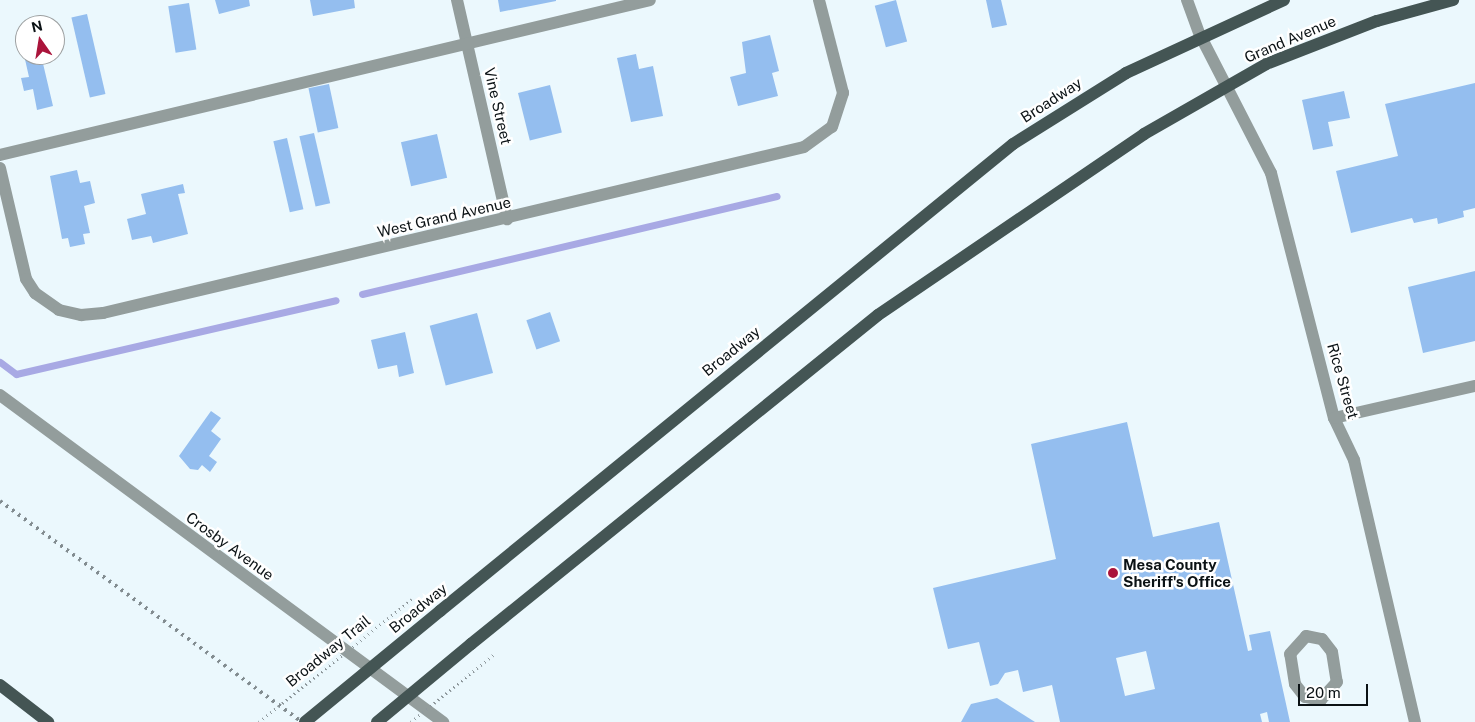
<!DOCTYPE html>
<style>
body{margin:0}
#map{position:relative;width:1475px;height:722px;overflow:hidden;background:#ebf8fd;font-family:"Public Sans",sans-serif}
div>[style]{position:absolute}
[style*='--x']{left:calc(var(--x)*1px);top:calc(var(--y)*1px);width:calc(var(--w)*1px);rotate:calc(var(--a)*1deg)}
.stream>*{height:7px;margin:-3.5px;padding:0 3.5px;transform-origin:3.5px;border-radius:3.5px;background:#a8a9e4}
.building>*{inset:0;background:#94beef;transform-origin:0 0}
.minor>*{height:12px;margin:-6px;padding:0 6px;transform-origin:6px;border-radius:6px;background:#939d9c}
.major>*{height:12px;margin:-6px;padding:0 6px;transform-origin:6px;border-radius:6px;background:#445554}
.rail>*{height:4px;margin-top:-2px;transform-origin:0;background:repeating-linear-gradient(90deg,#828c90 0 2.5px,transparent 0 7.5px)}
.path-bridge>*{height:3px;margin-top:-1.5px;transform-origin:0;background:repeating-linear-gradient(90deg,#8f999d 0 1px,transparent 0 5px)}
.major-bridge>*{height:12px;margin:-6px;padding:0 6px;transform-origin:6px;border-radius:6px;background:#445554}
.dots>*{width:14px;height:14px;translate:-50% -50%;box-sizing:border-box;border:2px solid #fff;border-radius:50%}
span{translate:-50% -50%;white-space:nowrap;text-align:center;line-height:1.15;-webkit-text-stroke:5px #fff;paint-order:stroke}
.street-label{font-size:15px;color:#0b1215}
.poi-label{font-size:15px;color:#0b1215;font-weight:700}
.left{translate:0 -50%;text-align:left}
.north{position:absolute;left:15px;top:15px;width:50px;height:50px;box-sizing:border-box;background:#fff;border:1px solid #9da0a1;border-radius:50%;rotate:347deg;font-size:14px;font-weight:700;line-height:20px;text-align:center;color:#0b1215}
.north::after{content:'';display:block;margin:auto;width:18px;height:22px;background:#aa143b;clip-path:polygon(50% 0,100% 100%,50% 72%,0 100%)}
.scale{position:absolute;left:1298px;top:684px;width:70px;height:22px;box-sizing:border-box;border:2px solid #0b1215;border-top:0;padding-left:6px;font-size:15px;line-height:18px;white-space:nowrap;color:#0b1215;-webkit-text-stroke:4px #fff;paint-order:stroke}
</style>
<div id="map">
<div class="stream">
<div style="--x:362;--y:294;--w:426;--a:-13.3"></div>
<div style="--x:0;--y:362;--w:20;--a:37"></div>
<div style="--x:16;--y:374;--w:328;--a:-13"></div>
</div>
<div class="building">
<div style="clip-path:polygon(215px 0,249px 0,250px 6px,219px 14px)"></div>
<div style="clip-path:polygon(310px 0,354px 0,355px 8px,313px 16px)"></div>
<div style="clip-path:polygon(498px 0,556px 0,556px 1px,500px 12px)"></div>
<div style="left:896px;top:0;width:43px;height:22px;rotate:75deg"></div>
<div style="clip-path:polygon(986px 0,1001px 0,1007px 25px,992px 28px)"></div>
<div style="left:189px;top:3px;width:47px;height:21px;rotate:81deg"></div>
<div style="left:87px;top:14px;width:82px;height:16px;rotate:77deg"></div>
<div style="clip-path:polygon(25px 28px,25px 54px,24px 55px,19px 30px)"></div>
<div style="clip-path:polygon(770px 35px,779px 71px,772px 73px,778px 96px,738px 106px,730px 77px,746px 73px,742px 42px)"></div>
<div style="clip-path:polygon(636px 54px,639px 69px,653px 66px,663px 116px,631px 122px,617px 58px)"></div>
<div style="clip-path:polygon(24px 55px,41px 55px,53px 106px,37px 110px,33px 89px,24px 91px,21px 78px,29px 77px)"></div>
<div style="clip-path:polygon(1475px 83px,1475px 208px,1463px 211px,1464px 217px,1438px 224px,1437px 218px,1414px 223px,1412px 218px,1351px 233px,1336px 171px,1398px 156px,1385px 104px)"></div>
<div style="left:329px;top:84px;width:45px;height:21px;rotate:78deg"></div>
<div style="left:550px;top:85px;width:49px;height:33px;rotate:76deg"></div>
<div style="clip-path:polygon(1344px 91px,1350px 118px,1328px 122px,1333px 146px,1313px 150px,1302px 100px)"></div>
<div style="left:314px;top:133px;width:72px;height:15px;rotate:77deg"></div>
<div style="left:437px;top:134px;width:45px;height:37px;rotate:77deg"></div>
<div style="left:287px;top:138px;width:73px;height:14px;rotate:77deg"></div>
<div style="clip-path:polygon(77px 170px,80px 183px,90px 181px,95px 203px,84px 206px,90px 233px,83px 234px,85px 244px,70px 247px,68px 238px,62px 239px,50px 176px)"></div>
<div style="clip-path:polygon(183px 184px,185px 193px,178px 194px,188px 234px,153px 243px,151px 236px,132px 240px,127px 219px,146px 214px,141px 194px)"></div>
<div style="clip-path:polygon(1475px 271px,1475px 341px,1423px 353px,1408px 287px)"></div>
<div style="left:550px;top:312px;width:31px;height:25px;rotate:71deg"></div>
<div style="left:477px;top:313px;width:62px;height:49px;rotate:75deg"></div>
<div style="clip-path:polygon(405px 332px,414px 373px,399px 377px,397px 365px,378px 369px,371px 340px)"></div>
<div style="clip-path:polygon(211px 411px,221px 418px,211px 431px,221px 439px,209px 456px,217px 462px,210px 472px,202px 465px,198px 470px,190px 469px,179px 456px)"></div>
<div style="clip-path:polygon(evenodd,1127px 422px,1153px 537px,1219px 522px,1248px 651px,1252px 650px,1249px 635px,1270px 631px,1290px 722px,1269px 722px,1267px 712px,1260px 714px,1262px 722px,1060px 722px,1052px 685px,1023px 692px,1018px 670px,1005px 673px,998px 684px,990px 686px,979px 642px,948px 649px,933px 588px,1056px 559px,1031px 444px,1127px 422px,1146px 651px,1155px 689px,1125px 696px,1116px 658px,1146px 651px)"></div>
<div style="clip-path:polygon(997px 698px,1035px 722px,961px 722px,971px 704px)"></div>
</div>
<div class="minor">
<div style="--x:457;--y:0;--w:225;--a:77.1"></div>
<div style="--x:1187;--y:0;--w:37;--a:70"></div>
<div style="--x:1200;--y:35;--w:155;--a:62.8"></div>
<div style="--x:1271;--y:173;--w:253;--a:75.6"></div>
<div style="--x:1334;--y:418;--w:47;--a:64.5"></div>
<div style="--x:1354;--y:460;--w:269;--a:76.9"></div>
<div style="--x:0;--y:155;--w:668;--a:-13.41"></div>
<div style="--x:0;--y:168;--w:114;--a:76.8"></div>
<div style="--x:26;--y:279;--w:17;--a:57"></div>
<div style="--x:35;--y:293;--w:29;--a:35"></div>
<div style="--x:59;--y:310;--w:23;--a:13"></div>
<div style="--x:81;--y:315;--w:22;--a:-5"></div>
<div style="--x:103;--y:313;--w:720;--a:-13.32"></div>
<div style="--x:804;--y:147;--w:34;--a:-36"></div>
<div style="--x:832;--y:127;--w:36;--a:-72"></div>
<div style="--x:843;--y:93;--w:96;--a:-104.5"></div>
<div style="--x:0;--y:395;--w:551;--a:36.43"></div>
<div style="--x:1334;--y:418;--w:145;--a:-12.8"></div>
<div style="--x:1306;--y:636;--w:16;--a:11"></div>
<div style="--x:1322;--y:639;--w:16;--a:52"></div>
<div style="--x:1332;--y:652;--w:30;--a:81"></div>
<div style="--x:1337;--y:682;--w:24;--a:132"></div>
<div style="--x:1321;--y:700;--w:16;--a:-169"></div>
<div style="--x:1305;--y:697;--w:16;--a:-128"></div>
<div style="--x:1295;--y:684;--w:30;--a:-99"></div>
<div style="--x:1290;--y:654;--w:24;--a:-48"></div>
</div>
<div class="major">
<div style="--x:440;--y:611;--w:739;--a:-39.18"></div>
<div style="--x:1013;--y:144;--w:133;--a:-32.1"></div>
<div style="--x:1126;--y:73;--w:174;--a:-24.8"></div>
<div style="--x:471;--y:644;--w:523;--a:-38.95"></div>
<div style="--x:878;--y:315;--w:322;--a:-34.2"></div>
<div style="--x:1144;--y:134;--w:141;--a:-29.8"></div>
<div style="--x:1266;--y:64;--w:119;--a:-21.2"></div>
<div style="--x:1377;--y:21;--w:79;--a:-15.4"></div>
<div style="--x:0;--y:685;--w:61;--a:37.6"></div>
</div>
<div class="rail">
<div style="--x:0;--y:501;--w:374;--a:36.2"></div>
</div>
<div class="path-bridge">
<div style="--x:259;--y:722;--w:196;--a:-38.8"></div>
<div style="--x:411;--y:722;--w:107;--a:-39.3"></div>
</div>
<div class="major-bridge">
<div style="--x:305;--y:722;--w:175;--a:-39.4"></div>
<div style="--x:377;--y:722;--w:122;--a:-39.7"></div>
</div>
<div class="dots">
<div style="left:1113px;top:573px;background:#aa143b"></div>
</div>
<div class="street-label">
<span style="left:1290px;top:39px;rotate:-23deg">Grand Avenue</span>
<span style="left:1051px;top:100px;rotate:-33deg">Broadway</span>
<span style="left:498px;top:106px;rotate:77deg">Vine Street</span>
<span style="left:444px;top:217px;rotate:-13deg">West Grand Avenue</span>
<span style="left:731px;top:351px;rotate:-39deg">Broadway</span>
<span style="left:1343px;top:381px;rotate:74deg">Rice Street</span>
<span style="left:230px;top:546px;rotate:36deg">Crosby Avenue</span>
<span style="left:418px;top:608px;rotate:-39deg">Broadway</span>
<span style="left:328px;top:651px;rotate:-39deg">Broadway Trail</span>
</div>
<div class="poi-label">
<span class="left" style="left:1123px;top:573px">Mesa County<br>Sheriff's Office</span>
</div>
<div class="north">N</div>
<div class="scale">20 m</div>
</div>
